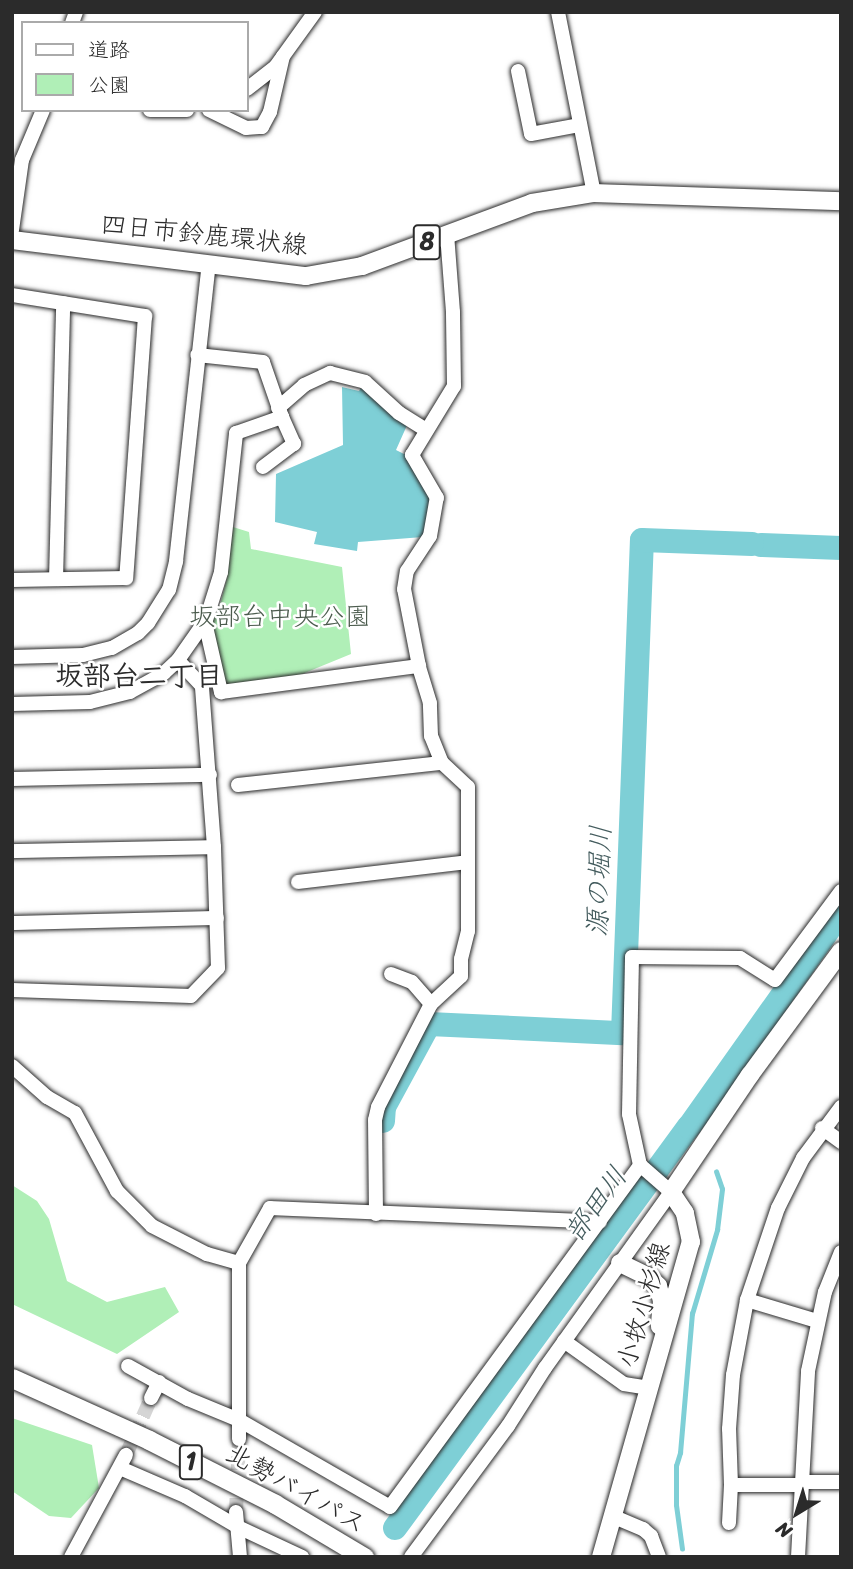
<!DOCTYPE html>
<html>
<head>
<meta charset="utf-8">
<style>
	body { margin:0 }
	#map { position:relative; width:853px; height:1569px; overflow:hidden; background:#fff; font-family:Sriracha,"Klee One",sans-serif }
	div>[style] { position:absolute }
	[style*='--x'] { left:calc(var(--x)*1px); top:calc(var(--y)*1px); width:calc(var(--w)*1px); rotate:calc(var(--a)*1deg) }
	.green>* { inset:0; background:#b0efb7 }
	.water>* { inset:0; background:#7ecfd6 }
	.stream>* { height:4.5px; margin:-2.25px; padding:0 2.25px; transform-origin:2.25px; border-radius:2.25px; background:#7ecfd6 }
	.river>* { height:24px; margin:-12px; padding:0 12px; transform-origin:12px; border-radius:12px; background:#7ecfd6 }
	.minor-tunnel>* { height:14px; margin-top:-7px; transform-origin:0; background:repeating-linear-gradient(90deg,#d5d5d5 0 14px,transparent 0 21px) }
	.roads { filter:drop-shadow(0 0 2px #2b2b2b) drop-shadow(0 0 2px #2b2b2b) }
	.minor>* { height:14px; margin:-7px; padding:0 7px; transform-origin:7px; border-radius:7px; background:#fff }
	.major>* { height:18px; margin:-9px; padding:0 9px; transform-origin:9px; border-radius:9px; background:#fff }
	.highway>* { height:19px; margin:-9.5px; padding:0 9.5px; transform-origin:9.5px; border-radius:9.5px; background:#fff }
	span { translate:-50% -50%; white-space:nowrap; text-align:center; line-height:1.15; -webkit-text-stroke:5px #fff; paint-order:stroke }
	.shield-label span { padding:2px 5px; background:#fff; border:2px solid; border-radius:5px; -webkit-text-stroke-width:0 }
	.shield-label { font-size:24px; color:#2b2b2b; font-weight:700 }
	.street-label { font-size:26px; color:#2b2b2b }
	.park-label { font-size:26px; color:#4c5c4e }
	.neighbourhood-label { font-size:28px; color:#2b2b2b; font-weight:700 }
	.water-label { font-size:28px; color:#445c5e; font-style:italic }
	.frame { position:absolute; inset:0; border:14px solid #2b2b2b; pointer-events:none }
	.legend { position:absolute; left:21px; top:21px; width:228px; height:91px; box-sizing:border-box; background:#fff; border:2px solid #aaa; margin:0; padding:9px 12px; list-style:none; font-size:21px; color:#2b2b2b }
	.legend li { display:flex; align-items:center; gap:14px; height:35px }
	.legend b { width:35px; border:2px solid #aaa }
	.north { position:absolute; left:762px; top:1478px; width:70px; height:70px; -webkit-text-stroke:5px #fff; paint-order:stroke; rotate:218deg; font-size:19px; font-weight:700; line-height:28px; text-align:center; color:#2b2b2b }
	.north::after { content:''; display:block; margin:auto; width:24px; height:32px; background:#2b2b2b; clip-path:polygon(50% 0,100% 100%,50% 72%,0 100%) }
</style>
</head>
<body>
<div id="map">
	<div class="green">
		<div style="clip-path:polygon(233px 527px,249px 532px,251px 549px,342px 567px,351px 654px,290px 679px,223px 686px,211px 639px,211px 623px,220px 605px,227px 578px)"></div>
		<div style="clip-path:polygon(12px 1185px,37px 1201px,49px 1219px,67px 1281px,107px 1302px,165px 1287px,179px 1312px,117px 1354px,12px 1304px)"></div>
		<div style="clip-path:polygon(12px 1418px,92px 1445px,99px 1488px,71px 1518px,49px 1516px,12px 1491px)"></div>
	</div>
	<div class="water">
		<div style="clip-path:polygon(342px 387px,359px 391px,361px 388px,408px 423px,396px 450px,406px 455px,432px 503px,423px 537px,358px 542px,357px 551px,314px 544px,317px 532px,275px 522px,276px 474px,343px 445px)"></div>
	</div>
	<div class="stream">
		<div style="--x:682;--y:1549;--w:44;--a:-97.8"></div>
		<div style="--x:676;--y:1505;--w:39;--a:-90"></div>
		<div style="--x:676;--y:1466;--w:14;--a:-73"></div>
		<div style="--x:680;--y:1453;--w:140;--a:-85.1"></div>
		<div style="--x:692;--y:1314;--w:88;--a:-73.4"></div>
		<div style="--x:717;--y:1230;--w:41;--a:-83"></div>
		<div style="--x:722;--y:1189;--w:18;--a:-109"></div>
	</div>
	<div class="river">
		<div style="--x:761;--y:545;--w:80;--a:2.1"></div>
		<div style="--x:383;--y:1121;--w:14;--a:-86"></div>
		<div style="--x:384;--y:1107;--w:94;--a:-61.5"></div>
		<div style="--x:429;--y:1024;--w:194;--a:2.7"></div>
		<div style="--x:623;--y:1033;--w:493;--a:-87.8"></div>
		<div style="--x:642;--y:540;--w:110;--a:2.1"></div>
		<div style="--x:395;--y:1528;--w:497;--a:-53.8"></div>
		<div style="--x:689;--y:1127;--w:263;--a:-54.7"></div>
	</div>
	<div class="minor-tunnel">
		<div style="--x:126;--y:1455;--w:62;--a:-66.3"></div>
		<div style="--x:236;--y:1512;--w:73;--a:-87.6"></div>
	</div>
	<div class="roads">
		<div class="minor">
			<div style="--x:558;--y:12;--w:185;--a:78.8"></div>
			<div style="--x:72;--y:23;--w:12;--a:-70"></div>
			<div style="--x:518;--y:71;--w:64;--a:78.3"></div>
			<div style="--x:531;--y:134;--w:50;--a:-10.4"></div>
			<div style="--x:247;--y:89;--w:37;--a:-38"></div>
			<div style="--x:276;--y:66;--w:67;--a:-54.2"></div>
			<div style="--x:150;--y:110;--w:37;--a:0"></div>
			<div style="--x:209;--y:110;--w:41;--a:25.9"></div>
			<div style="--x:246;--y:128;--w:16;--a:-4"></div>
			<div style="--x:262;--y:127;--w:17;--a:-62"></div>
			<div style="--x:270;--y:112;--w:57;--a:-76.9"></div>
			<div style="--x:12;--y:230;--w:71;--a:-81.9"></div>
			<div style="--x:22;--y:160;--w:54;--a:-67.2"></div>
			<div style="--x:12;--y:295;--w:135;--a:9"></div>
			<div style="--x:145;--y:316;--w:263;--a:94.1"></div>
			<div style="--x:126;--y:578;--w:114;--a:179"></div>
			<div style="--x:278;--y:408;--w:35;--a:-41"></div>
			<div style="--x:304;--y:385;--w:29;--a:-25"></div>
			<div style="--x:330;--y:373;--w:36;--a:14"></div>
			<div style="--x:365;--y:382;--w:46;--a:42.4"></div>
			<div style="--x:399;--y:413;--w:32;--a:32"></div>
			<div style="--x:263;--y:467;--w:39;--a:-37"></div>
			<div style="--x:294;--y:444;--w:30;--a:-114"></div>
			<div style="--x:56;--y:579;--w:276;--a:-88.5"></div>
			<div style="--x:202;--y:627;--w:6;--a:39"></div>
			<div style="--x:207;--y:631;--w:63;--a:77.1"></div>
			<div style="--x:221;--y:692;--w:200;--a:-7.5"></div>
			<div style="--x:12;--y:657;--w:71;--a:-1.6"></div>
			<div style="--x:83;--y:655;--w:30;--a:-14"></div>
			<div style="--x:112;--y:648;--w:30;--a:-30"></div>
			<div style="--x:138;--y:633;--w:14;--a:-45"></div>
			<div style="--x:148;--y:623;--w:39;--a:-58"></div>
			<div style="--x:169;--y:590;--w:30;--a:-76"></div>
			<div style="--x:176;--y:561;--w:299;--a:-83.7"></div>
			<div style="--x:12;--y:704;--w:78;--a:-1.5"></div>
			<div style="--x:90;--y:702;--w:41;--a:-14"></div>
			<div style="--x:130;--y:692;--w:39;--a:-29"></div>
			<div style="--x:164;--y:673;--w:19;--a:-43"></div>
			<div style="--x:178;--y:660;--w:49;--a:-55"></div>
			<div style="--x:206;--y:620;--w:50;--a:-72.6"></div>
			<div style="--x:221;--y:572;--w:140;--a:-83.8"></div>
			<div style="--x:236;--y:433;--w:49;--a:-19.2"></div>
			<div style="--x:282;--y:417;--w:58;--a:-109.1"></div>
			<div style="--x:263;--y:362;--w:66;--a:-173.9"></div>
			<div style="--x:12;--y:779;--w:198;--a:-1.2"></div>
			<div style="--x:238;--y:785;--w:205;--a:-6.2"></div>
			<div style="--x:12;--y:851;--w:202;--a:-1.1"></div>
			<div style="--x:298;--y:882;--w:170;--a:-6.7"></div>
			<div style="--x:12;--y:923;--w:205;--a:-1.4"></div>
			<div style="--x:391;--y:974;--w:22;--a:21"></div>
			<div style="--x:412;--y:982;--w:29;--a:49"></div>
			<div style="--x:12;--y:990;--w:179;--a:1.9"></div>
			<div style="--x:191;--y:996;--w:39;--a:-46"></div>
			<div style="--x:218;--y:968;--w:121;--a:-91.9"></div>
			<div style="--x:214;--y:847;--w:161;--a:-94.3"></div>
			<div style="--x:202;--y:686;--w:35;--a:-133"></div>
			<div style="--x:12;--y:1066;--w:47;--a:41.5"></div>
			<div style="--x:47;--y:1097;--w:32;--a:30"></div>
			<div style="--x:75;--y:1113;--w:89;--a:61.7"></div>
			<div style="--x:117;--y:1191;--w:49;--a:45"></div>
			<div style="--x:152;--y:1226;--w:62;--a:27"></div>
			<div style="--x:207;--y:1254;--w:33;--a:16"></div>
			<div style="--x:822;--y:1128;--w:24;--a:36"></div>
			<div style="--x:376;--y:1214;--w:94;--a:-90.6"></div>
			<div style="--x:375;--y:1120;--w:13;--a:-77"></div>
			<div style="--x:378;--y:1107;--w:116;--a:-62.8"></div>
			<div style="--x:431;--y:1004;--w:41;--a:-43"></div>
			<div style="--x:461;--y:976;--w:17;--a:-90"></div>
			<div style="--x:461;--y:959;--w:29;--a:-76"></div>
			<div style="--x:468;--y:931;--w:144;--a:-90"></div>
			<div style="--x:468;--y:787;--w:35;--a:-137"></div>
			<div style="--x:442;--y:763;--w:29;--a:-112"></div>
			<div style="--x:431;--y:736;--w:33;--a:-92"></div>
			<div style="--x:430;--y:703;--w:39;--a:-107"></div>
			<div style="--x:419;--y:666;--w:78;--a:-101"></div>
			<div style="--x:404;--y:589;--w:18;--a:-81"></div>
			<div style="--x:407;--y:571;--w:42;--a:-56.7"></div>
			<div style="--x:430;--y:536;--w:39;--a:-80"></div>
			<div style="--x:437;--y:498;--w:50;--a:-120.2"></div>
			<div style="--x:412;--y:455;--w:81;--a:-58.7"></div>
			<div style="--x:454;--y:386;--w:74;--a:-90.8"></div>
			<div style="--x:453;--y:312;--w:78;--a:-94.4"></div>
			<div style="--x:747;--y:1300;--w:73;--a:16.7"></div>
			<div style="--x:564;--y:1341;--w:74;--a:35.6"></div>
			<div style="--x:624;--y:1384;--w:24;--a:9"></div>
			<div style="--x:128;--y:1366;--w:68;--a:28.8"></div>
			<div style="--x:188;--y:1399;--w:55;--a:22.4"></div>
			<div style="--x:239;--y:1420;--w:174;--a:29.9"></div>
			<div style="--x:390;--y:1507;--w:424;--a:-53.8"></div>
			<div style="--x:151;--y:1398;--w:18;--a:-63"></div>
			<div style="--x:239;--y:1439;--w:176;--a:-90"></div>
			<div style="--x:239;--y:1263;--w:63;--a:-60.6"></div>
			<div style="--x:270;--y:1208;--w:330;--a:2.4"></div>
			<div style="--x:120;--y:1468;--w:71;--a:23.3"></div>
			<div style="--x:185;--y:1496;--w:61;--a:30.3"></div>
			<div style="--x:238;--y:1527;--w:71;--a:25.1"></div>
			<div style="--x:802;--y:1482;--w:39;--a:0"></div>
			<div style="--x:802;--y:1485;--w:71;--a:180"></div>
			<div style="--x:731;--y:1485;--w:56;--a:-92"></div>
			<div style="--x:729;--y:1429;--w:54;--a:-85.8"></div>
			<div style="--x:733;--y:1375;--w:76;--a:-79.4"></div>
			<div style="--x:747;--y:1300;--w:97;--a:-71.4"></div>
			<div style="--x:778;--y:1208;--w:56;--a:-63.4"></div>
			<div style="--x:803;--y:1158;--w:64;--a:-53.3"></div>
			<div style="--x:236;--y:1512;--w:45;--a:84.9"></div>
			<div style="--x:612;--y:1516;--w:34;--a:23"></div>
			<div style="--x:643;--y:1529;--w:11;--a:41"></div>
			<div style="--x:651;--y:1536;--w:22;--a:69"></div>
			<div style="--x:729;--y:1523;--w:38;--a:-87"></div>
			<div style="--x:71;--y:1557;--w:116;--a:-61.7"></div>
			<div style="--x:411;--y:1557;--w:163;--a:-53.5"></div>
			<div style="--x:508;--y:1426;--w:69;--a:-57.5"></div>
			<div style="--x:545;--y:1368;--w:216;--a:-54.4"></div>
			<div style="--x:671;--y:1192;--w:41;--a:-138.9"></div>
			<div style="--x:640;--y:1165;--w:52;--a:-102.2"></div>
			<div style="--x:629;--y:1114;--w:157;--a:-88.9"></div>
			<div style="--x:632;--y:957;--w:108;--a:0.5"></div>
			<div style="--x:740;--y:958;--w:41;--a:32.2"></div>
			<div style="--x:775;--y:980;--w:111;--a:-53.4"></div>
			<div style="--x:798;--y:1557;--w:186;--a:-86.9"></div>
			<div style="--x:808;--y:1371;--w:81;--a:-77.9"></div>
			<div style="--x:825;--y:1292;--w:43;--a:-68.2"></div>
		</div>
		<div class="major">
			<div style="--x:12;--y:240;--w:296;--a:7"></div>
			<div style="--x:306;--y:276;--w:57;--a:-10.1"></div>
			<div style="--x:362;--y:266;--w:181;--a:-20.3"></div>
			<div style="--x:532;--y:203;--w:63;--a:-9.2"></div>
			<div style="--x:594;--y:193;--w:247;--a:1.9"></div>
			<div style="--x:620;--y:1263;--w:30;--a:26"></div>
			<div style="--x:647;--y:1276;--w:15;--a:42"></div>
			<div style="--x:658;--y:1286;--w:16;--a:75"></div>
			<div style="--x:662;--y:1301;--w:25;--a:95"></div>
			<div style="--x:601;--y:1557;--w:328;--a:-74.1"></div>
			<div style="--x:691;--y:1242;--w:30;--a:-102"></div>
			<div style="--x:685;--y:1213;--w:25;--a:-124"></div>
			<div style="--x:671;--y:1192;--w:141;--a:-56"></div>
			<div style="--x:750;--y:1075;--w:154;--a:-53.7"></div>
		</div>
		<div class="highway">
			<div style="--x:12;--y:1378;--w:150;--a:24.3"></div>
			<div style="--x:149;--y:1440;--w:141;--a:26.9"></div>
			<div style="--x:275;--y:1504;--w:104;--a:30.8"></div>
		</div>
	</div>
	<div class="shield-label">
		<span style="left:427px;top:242px">8</span>
		<span style="left:191px;top:1462px">1</span>
	</div>
	<div class="street-label">
		<span style="left:204px;top:235px;rotate:6deg">四日市鈴鹿環状線</span>
		<span style="left:644px;top:1305px;rotate:-74deg">小牧小杉線</span>
		<span style="left:296px;top:1489px;rotate:29deg">北勢バイパス</span>
	</div>
	<div class="park-label">
		<span style="left:280px;top:617px">坂部台中央公園</span>
	</div>
	<div class="neighbourhood-label">
		<span style="left:139px;top:676px">坂部台二丁目</span>
	</div>
	<div class="water-label">
		<span style="left:599px;top:881px;rotate:-88deg">源の堀川</span>
		<span style="left:596px;top:1204px;rotate:-54deg">部田川</span>
	</div>
	<div class="frame"></div>
	<ul class="legend">
	<li><b style="height:9px;background:#fff"></b>道路</li>
	<li><b style="height:19px;background:#b0efb7"></b>公園</li>
	</ul>
	<div class="north">N</div>
</div>
</body>
</html>
